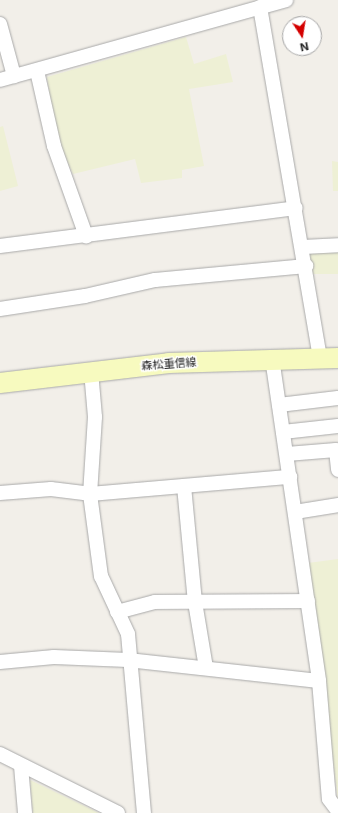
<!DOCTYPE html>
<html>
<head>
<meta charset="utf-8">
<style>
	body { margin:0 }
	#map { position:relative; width:338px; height:813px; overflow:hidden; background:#f2efe9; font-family:Inter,"Noto Sans JP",sans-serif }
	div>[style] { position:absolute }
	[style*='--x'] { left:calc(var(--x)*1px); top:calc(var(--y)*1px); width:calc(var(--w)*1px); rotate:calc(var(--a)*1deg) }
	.farmland>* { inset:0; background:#eef0d5; transform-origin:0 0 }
	.roads { filter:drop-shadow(0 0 1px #a9a9a9) drop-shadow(0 0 1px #a9a9a9) }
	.minor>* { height:14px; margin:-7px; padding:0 7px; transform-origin:7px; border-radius:7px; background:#fff }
	.secondary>* { height:20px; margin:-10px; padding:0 10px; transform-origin:10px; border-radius:10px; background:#f7fabf }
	span { translate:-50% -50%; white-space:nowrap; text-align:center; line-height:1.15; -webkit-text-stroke:3px #fff; paint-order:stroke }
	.street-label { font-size:11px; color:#222 }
	.north { position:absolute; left:282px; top:16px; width:40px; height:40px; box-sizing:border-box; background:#fff; border:1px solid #a7a7a7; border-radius:50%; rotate:168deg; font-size:11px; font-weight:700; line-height:16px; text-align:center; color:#222 }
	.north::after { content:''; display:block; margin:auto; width:14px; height:18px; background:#d40000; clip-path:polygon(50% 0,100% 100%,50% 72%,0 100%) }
</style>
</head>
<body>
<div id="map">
	<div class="farmland">
		<div style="clip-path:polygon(186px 37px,194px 64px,226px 54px,233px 82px,189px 89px,204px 166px,182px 170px,182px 178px,141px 183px,135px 159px,73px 174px,56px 138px,47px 77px)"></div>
		<div style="clip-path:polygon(3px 126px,18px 186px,0 191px,0 127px)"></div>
		<div style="clip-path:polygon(332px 161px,338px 162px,338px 191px,333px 191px)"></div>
		<div style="left:308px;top:250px;width:30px;height:24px"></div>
		<div style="clip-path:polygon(338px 559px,338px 800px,308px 563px)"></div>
		<div style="clip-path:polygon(30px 780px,99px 813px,33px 813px)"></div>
	</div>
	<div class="roads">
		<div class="minor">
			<div style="--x:260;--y:7;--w:355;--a:80.3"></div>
			<div style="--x:0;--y:24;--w:54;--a:74.9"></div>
			<div style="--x:37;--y:71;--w:77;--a:77.2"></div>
			<div style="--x:54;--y:146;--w:96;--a:70.4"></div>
			<div style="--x:0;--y:80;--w:297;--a:-15.6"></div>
			<div style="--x:0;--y:246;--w:298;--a:-7.3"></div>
			<div style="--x:303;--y:247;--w:35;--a:-3"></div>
			<div style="--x:0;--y:309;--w:86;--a:-8.7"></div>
			<div style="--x:85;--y:296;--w:72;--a:-12.9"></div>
			<div style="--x:155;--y:280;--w:152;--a:-5.3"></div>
			<div style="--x:272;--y:358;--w:326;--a:81.7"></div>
			<div style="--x:319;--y:681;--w:118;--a:85.2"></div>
			<div style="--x:329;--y:799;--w:15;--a:53"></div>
			<div style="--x:91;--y:371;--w:46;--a:85"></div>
			<div style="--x:95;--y:417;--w:77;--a:93.7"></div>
			<div style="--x:90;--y:494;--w:83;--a:82.4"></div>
			<div style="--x:101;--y:576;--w:64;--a:65"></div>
			<div style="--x:128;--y:634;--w:180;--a:84.9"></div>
			<div style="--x:279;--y:405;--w:59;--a:-6.8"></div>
			<div style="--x:283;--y:432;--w:55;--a:-6.2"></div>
			<div style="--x:287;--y:454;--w:49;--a:-4.7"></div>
			<div style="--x:336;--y:450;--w:20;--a:84"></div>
			<div style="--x:184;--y:486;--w:117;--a:84.6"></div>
			<div style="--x:195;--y:602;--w:67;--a:80.5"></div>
			<div style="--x:0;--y:493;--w:51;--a:-4.5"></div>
			<div style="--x:51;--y:489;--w:39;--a:7"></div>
			<div style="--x:90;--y:494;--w:201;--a:-4.9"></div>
			<div style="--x:295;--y:512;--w:44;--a:-9.2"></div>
			<div style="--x:117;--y:612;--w:39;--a:-15"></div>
			<div style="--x:155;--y:602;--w:153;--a:-0.4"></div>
			<div style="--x:0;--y:662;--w:54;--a:-5.3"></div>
			<div style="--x:54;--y:657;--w:74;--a:2.3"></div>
			<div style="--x:128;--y:660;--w:192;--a:6.3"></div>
			<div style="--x:0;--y:754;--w:132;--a:26.6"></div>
			<div style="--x:21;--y:766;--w:47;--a:85.1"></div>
		</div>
		<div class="secondary">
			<div style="--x:0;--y:383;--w:170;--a:-6.7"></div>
			<div style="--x:169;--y:363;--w:169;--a:-1.7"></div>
		</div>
	</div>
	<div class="street-label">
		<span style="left:169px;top:364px;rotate:-4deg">森松重信線</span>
	</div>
	<div class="north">N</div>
</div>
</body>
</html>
